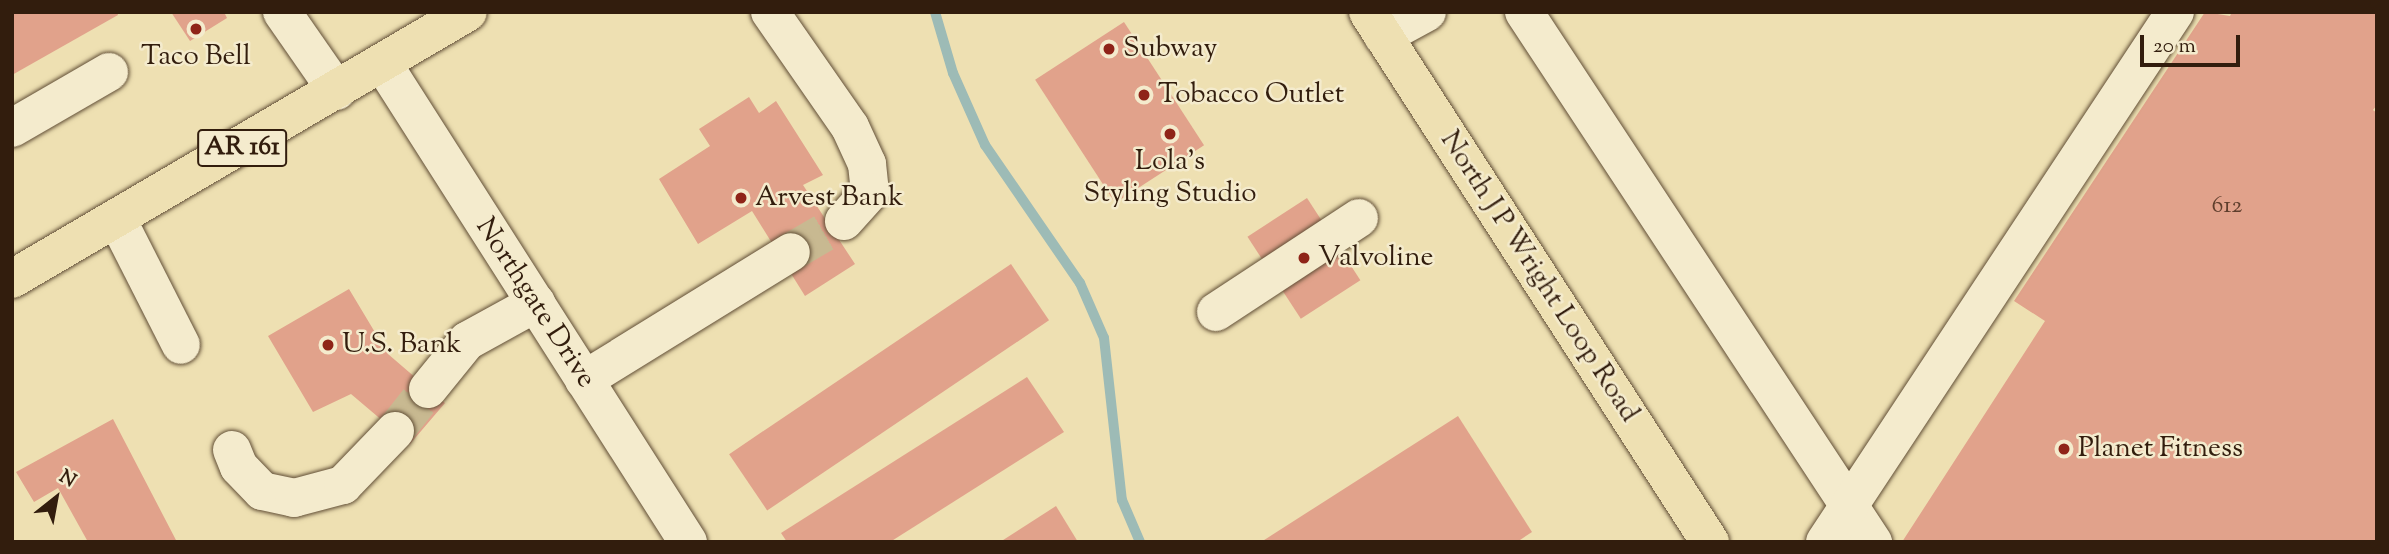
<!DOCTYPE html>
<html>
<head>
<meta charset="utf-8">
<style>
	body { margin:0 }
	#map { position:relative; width:2389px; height:554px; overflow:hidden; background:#eee0b2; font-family:"Sorts Mill Goudy",serif }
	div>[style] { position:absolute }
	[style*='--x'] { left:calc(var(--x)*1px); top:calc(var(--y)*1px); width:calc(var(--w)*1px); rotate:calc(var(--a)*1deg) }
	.stream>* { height:10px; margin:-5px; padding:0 5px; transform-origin:5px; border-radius:5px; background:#9dbbb6 }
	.building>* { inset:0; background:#e1a28b; transform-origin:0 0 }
	.minor-tunnel>* { height:38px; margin-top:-19px; transform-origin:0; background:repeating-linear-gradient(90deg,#c8b991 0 38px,transparent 0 57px) }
	.roads { filter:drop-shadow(0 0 2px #614e36) drop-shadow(0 0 2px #614e36) }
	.minor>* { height:38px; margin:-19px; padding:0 19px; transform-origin:19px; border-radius:19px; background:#f4ebcd }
	.major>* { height:38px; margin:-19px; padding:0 19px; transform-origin:19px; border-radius:19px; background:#eee0b2 }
	.dots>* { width:19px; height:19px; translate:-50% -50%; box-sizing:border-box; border:4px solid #f4ebcd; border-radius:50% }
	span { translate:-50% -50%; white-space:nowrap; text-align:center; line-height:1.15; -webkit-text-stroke:5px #f4ebcd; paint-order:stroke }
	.number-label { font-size:24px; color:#5e3e2c }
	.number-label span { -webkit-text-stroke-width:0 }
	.shield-label span { padding:2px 5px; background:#f4ebcd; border:2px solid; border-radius:5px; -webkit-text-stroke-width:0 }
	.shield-label { font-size:26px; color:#321d0d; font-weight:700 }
	.poi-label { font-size:28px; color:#321d0d }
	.left { translate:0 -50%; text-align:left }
	.street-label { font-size:28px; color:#321d0d }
	.frame { position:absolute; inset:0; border:14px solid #321d0d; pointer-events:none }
	.north { position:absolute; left:21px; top:463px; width:70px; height:70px; -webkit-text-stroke:5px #f4ebcd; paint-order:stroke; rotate:31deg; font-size:19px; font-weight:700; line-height:28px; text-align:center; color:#321d0d }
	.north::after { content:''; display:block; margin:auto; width:24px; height:32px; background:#321d0d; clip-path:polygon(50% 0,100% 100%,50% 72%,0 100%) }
	.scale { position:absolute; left:2140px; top:35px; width:100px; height:32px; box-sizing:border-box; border:4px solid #321d0d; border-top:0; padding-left:9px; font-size:21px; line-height:24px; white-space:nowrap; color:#321d0d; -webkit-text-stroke:5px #f4ebcd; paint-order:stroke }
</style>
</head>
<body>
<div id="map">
	<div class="stream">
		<div style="--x:935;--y:12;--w:64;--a:73.6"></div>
		<div style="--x:953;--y:73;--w:79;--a:66"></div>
		<div style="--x:985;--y:145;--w:168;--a:55.5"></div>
		<div style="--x:1080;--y:283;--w:60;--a:66.4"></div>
		<div style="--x:1104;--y:338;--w:163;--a:83.7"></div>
		<div style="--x:1122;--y:500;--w:46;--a:66.8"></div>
	</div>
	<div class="building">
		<div style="clip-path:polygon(12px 12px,117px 12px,118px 15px,12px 75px)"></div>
		<div style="clip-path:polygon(171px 12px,224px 12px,227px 18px,190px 41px)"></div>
		<div style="clip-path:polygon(2205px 12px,2230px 16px,2232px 12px,2377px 12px,2377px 105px,2373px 110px,2377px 113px,2377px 542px,1902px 542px,2045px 321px,2014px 301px)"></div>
		<div style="left:1124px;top:22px;width:147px;height:106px;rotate:57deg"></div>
		<div style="clip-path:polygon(749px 97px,759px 113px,776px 101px,823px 175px,803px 185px,855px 264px,805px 296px,752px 211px,698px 244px,659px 179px,710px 146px,699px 129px)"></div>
		<div style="left:1307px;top:198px;width:98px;height:71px;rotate:57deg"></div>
		<div style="left:1011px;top:264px;width:68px;height:340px;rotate:56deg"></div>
		<div style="clip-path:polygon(349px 289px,388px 354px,445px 403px,410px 444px,351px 394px,313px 412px,268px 336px)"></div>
		<div style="clip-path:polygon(1027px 377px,1064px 432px,890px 542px,787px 542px,781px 533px)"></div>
		<div style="clip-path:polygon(1458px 416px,1532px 532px,1517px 542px,1261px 542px)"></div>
		<div style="clip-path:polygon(113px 419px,177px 542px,88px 542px,58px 488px,34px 502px,16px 472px)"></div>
		<div style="clip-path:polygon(1056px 506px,1078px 542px,1000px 542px)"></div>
	</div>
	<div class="minor-tunnel">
		<div style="--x:791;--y:252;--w:61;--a:-30.3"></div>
		<div style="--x:395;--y:431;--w:53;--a:-51.8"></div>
	</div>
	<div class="roads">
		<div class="minor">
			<div style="--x:282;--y:12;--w:96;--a:55.2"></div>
			<div style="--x:770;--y:12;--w:140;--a:55.2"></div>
			<div style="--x:850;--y:127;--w:41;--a:65.3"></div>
			<div style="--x:867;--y:164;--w:28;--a:84"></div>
			<div style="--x:870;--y:192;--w:39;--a:132"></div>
			<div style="--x:1524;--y:12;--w:635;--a:56.64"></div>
			<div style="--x:1383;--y:36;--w:50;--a:-28.6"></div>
			<div style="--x:383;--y:64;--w:567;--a:57.46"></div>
			<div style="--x:12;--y:128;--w:112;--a:-30"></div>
			<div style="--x:117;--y:219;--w:141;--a:63.1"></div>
			<div style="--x:1216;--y:312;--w:171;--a:-33.3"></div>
			<div style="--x:584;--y:380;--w:243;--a:-31.7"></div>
			<div style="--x:428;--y:389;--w:62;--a:-50.9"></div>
			<div style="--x:467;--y:341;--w:79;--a:-28.8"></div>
			<div style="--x:232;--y:450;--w:18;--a:68"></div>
			<div style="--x:239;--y:467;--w:33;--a:46"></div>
			<div style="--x:262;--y:491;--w:33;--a:12"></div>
			<div style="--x:294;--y:498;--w:51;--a:-14.9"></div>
			<div style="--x:343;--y:485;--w:75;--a:-46.1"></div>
			<div style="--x:1825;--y:542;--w:635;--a:-56.56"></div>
		</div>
		<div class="major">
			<div style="--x:1368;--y:12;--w:631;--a:57.17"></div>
			<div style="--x:12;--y:279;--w:528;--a:-30.35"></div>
		</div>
	</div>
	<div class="dots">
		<div style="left:196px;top:29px;background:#8f2418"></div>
		<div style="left:1109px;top:49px;background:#8f2418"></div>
		<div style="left:1144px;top:95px;background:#8f2418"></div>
		<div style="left:1170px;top:134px;background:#8f2418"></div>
		<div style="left:741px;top:198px;background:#8f2418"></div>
		<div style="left:1304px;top:258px;background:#8f2418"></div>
		<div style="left:328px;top:345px;background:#8f2418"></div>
		<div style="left:2064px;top:449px;background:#8f2418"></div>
	</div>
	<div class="number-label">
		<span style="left:2227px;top:207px">612</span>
	</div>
	<div class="shield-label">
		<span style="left:242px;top:148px">AR 161</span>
	</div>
	<div class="poi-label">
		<span class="left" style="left:1123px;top:49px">Subway</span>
		<span style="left:196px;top:57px">Taco Bell</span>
		<span class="left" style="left:1158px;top:95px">Tobacco Outlet</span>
		<span style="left:1170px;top:178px">Lola's<br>Styling Studio</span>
		<span class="left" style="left:755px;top:198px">Arvest Bank</span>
		<span class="left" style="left:1318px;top:258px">Valvoline</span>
		<span class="left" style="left:342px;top:345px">U.S. Bank</span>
		<span class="left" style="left:2078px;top:449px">Planet Fitness</span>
	</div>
	<div class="street-label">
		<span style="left:1539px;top:277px;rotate:57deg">North J P Wright Loop Road</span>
		<span style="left:535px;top:303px;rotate:57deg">Northgate Drive</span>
	</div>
	<div class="frame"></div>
	<div class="north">N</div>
	<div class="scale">20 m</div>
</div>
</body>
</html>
